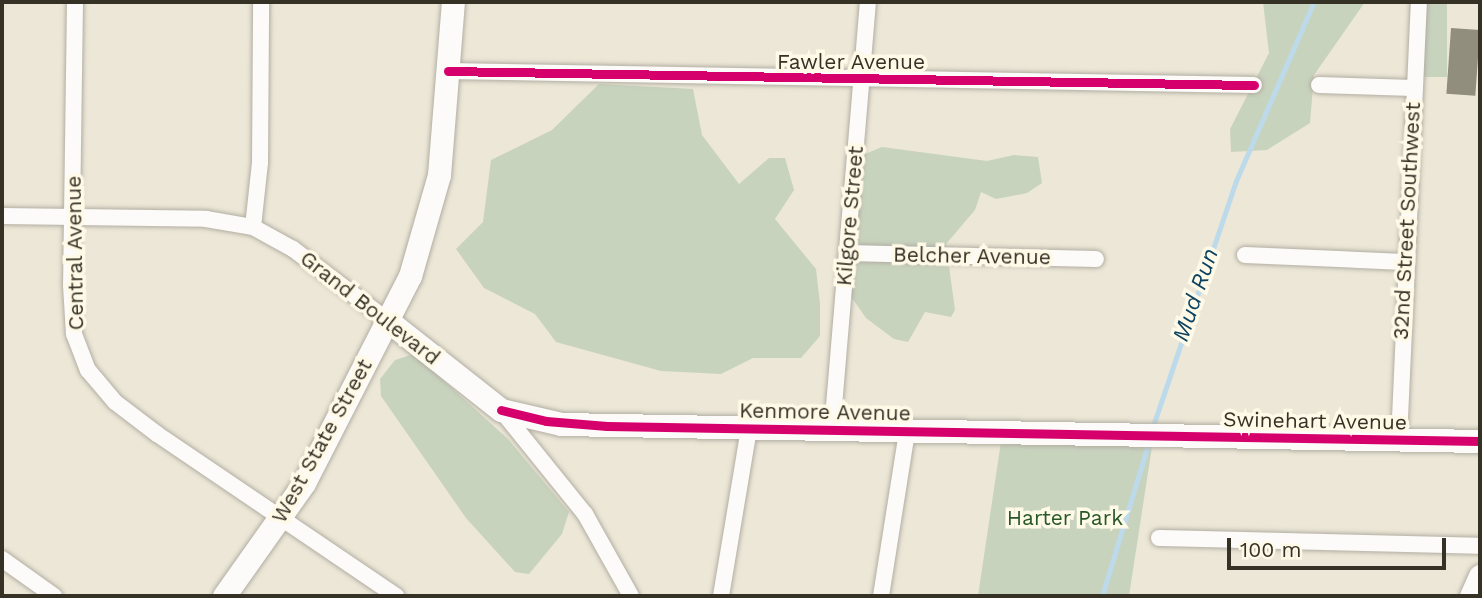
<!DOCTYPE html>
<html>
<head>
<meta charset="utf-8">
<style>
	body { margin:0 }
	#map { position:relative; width:1482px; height:598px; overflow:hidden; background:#ece7d7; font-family:"Work Sans",sans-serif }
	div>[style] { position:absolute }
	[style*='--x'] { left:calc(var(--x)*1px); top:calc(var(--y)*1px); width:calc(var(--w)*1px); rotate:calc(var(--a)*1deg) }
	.green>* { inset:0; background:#c8d3be; transform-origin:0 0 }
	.stream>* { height:4.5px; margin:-2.25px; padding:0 2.25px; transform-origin:2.25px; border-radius:2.25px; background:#bddaeb }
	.building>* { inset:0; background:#928e7e; transform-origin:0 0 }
	.roads { filter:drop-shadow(0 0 2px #b2aea2) drop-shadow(0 0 2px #b2aea2) }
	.street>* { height:16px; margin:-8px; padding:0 8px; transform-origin:8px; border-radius:8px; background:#fcfbf9 }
	.secondary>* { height:23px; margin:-11.5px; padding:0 11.5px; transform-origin:11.5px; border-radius:11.5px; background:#fcfbf9 }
	.cycleway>* { height:9px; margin:-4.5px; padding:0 4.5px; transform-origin:4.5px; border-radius:4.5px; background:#d6006c }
	span { translate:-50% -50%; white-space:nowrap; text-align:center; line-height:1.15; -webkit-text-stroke:7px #fff9e7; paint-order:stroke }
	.street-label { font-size:21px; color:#353125 }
	.park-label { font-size:21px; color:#265828 }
	.water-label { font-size:23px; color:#0c4261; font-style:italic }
	.frame { position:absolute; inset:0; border:4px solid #353125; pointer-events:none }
	.scale { position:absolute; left:1227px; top:538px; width:219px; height:32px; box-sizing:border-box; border:4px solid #353125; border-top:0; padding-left:9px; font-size:21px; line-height:24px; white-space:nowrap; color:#353125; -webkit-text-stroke:5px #fff9e7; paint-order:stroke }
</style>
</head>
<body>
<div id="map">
	<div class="green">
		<div style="clip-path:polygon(1263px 2px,1365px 2px,1314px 75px,1310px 123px,1267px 150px,1231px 152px,1230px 129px,1269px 53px)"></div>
		<div style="left:1419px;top:2px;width:28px;height:75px"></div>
		<div style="clip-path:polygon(599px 84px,693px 89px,702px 135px,739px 184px,769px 158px,785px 158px,794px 190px,775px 219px,816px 269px,820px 304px,820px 336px,801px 358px,753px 358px,721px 374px,661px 371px,556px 342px,535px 314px,484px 288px,456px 249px,483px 222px,491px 160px,552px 130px)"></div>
		<div style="clip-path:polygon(882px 147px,987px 161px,1014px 155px,1038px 157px,1042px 183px,1027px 193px,996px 199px,981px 192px,975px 210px,946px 244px,955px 310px,951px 317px,925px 312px,908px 342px,894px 339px,866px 318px,850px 295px,865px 154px)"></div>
		<div style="clip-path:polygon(414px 354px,508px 439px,569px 512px,562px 534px,529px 574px,515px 572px,466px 518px,381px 396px,380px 379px,395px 360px)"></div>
		<div style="clip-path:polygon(1002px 435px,1153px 440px,1129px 596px,978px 596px)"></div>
	</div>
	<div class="stream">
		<div style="--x:1152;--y:429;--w:262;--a:-71.3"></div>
		<div style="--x:1236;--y:181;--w:195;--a:-66.5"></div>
		<div style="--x:1102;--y:596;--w:162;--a:-73.1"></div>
	</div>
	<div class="building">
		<div style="left:1451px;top:28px;width:29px;height:66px;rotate:4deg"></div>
	</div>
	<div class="roads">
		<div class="street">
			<div style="--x:75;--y:2;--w:283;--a:90.8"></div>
			<div style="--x:71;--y:285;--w:49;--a:86.5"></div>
			<div style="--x:74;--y:334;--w:39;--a:69"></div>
			<div style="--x:88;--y:370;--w:42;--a:49.8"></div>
			<div style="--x:115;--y:402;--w:53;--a:37.3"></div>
			<div style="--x:157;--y:434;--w:289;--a:34.1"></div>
			<div style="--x:448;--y:71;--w:806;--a:1"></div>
			<div style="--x:1319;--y:85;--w:94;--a:1.8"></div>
			<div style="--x:2;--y:216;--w:204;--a:0.8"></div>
			<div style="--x:206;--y:219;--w:48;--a:9.7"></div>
			<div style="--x:253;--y:227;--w:46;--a:28.8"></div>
			<div style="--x:293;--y:249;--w:118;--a:37.1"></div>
			<div style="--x:253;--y:227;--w:64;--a:-83.8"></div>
			<div style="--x:260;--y:163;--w:161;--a:-89.6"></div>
			<div style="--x:847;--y:253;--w:249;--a:1.4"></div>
			<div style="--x:1245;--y:255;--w:159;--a:2.5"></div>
			<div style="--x:501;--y:410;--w:134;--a:51.1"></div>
			<div style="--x:585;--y:514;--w:94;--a:60.7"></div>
			<div style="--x:832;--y:430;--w:430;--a:-85.2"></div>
			<div style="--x:1399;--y:440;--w:438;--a:-87.4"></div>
			<div style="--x:1159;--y:538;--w:321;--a:1.4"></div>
			<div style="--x:2;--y:559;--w:64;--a:35.4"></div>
			<div style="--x:721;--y:596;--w:170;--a:-80.5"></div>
			<div style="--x:881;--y:596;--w:167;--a:-81"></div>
		</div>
		<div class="secondary">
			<div style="--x:387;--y:320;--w:145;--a:38.3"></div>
			<div style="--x:501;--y:410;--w:62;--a:13.1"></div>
			<div style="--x:561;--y:424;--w:919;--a:1.06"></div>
			<div style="--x:224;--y:596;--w:138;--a:-54.7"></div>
			<div style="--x:304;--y:483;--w:233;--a:-62.9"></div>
			<div style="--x:410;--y:276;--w:105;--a:-74"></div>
			<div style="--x:439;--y:175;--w:174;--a:-85.4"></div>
			<div style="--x:1471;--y:596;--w:22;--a:-66"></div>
		</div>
	</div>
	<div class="cycleway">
		<div style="--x:448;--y:71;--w:806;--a:1"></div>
		<div style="--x:501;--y:410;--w:46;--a:13.7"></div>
		<div style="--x:546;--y:421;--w:61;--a:4.7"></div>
		<div style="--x:607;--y:426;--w:873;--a:0.98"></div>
	</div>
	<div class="street-label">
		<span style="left:851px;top:62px">Fawler Avenue</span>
		<span style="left:850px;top:216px;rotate:-85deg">Kilgore Street</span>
		<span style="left:1407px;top:221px;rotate:-87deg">32nd Street Southwest</span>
		<span style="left:75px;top:253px;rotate:-91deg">Central Avenue</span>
		<span style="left:972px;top:256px;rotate:1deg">Belcher Avenue</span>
		<span style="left:370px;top:308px;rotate:38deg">Grand Boulevard</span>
		<span style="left:825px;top:412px;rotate:1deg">Kenmore Avenue</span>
		<span style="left:1315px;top:421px;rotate:1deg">Swinehart Avenue</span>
		<span style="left:322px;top:441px;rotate:-61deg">West State Street</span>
	</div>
	<div class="park-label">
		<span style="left:1065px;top:518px">Harter Park</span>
	</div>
	<div class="water-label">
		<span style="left:1196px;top:295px;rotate:-71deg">Mud Run</span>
	</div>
	<div class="frame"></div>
	<div class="scale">100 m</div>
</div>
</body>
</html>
